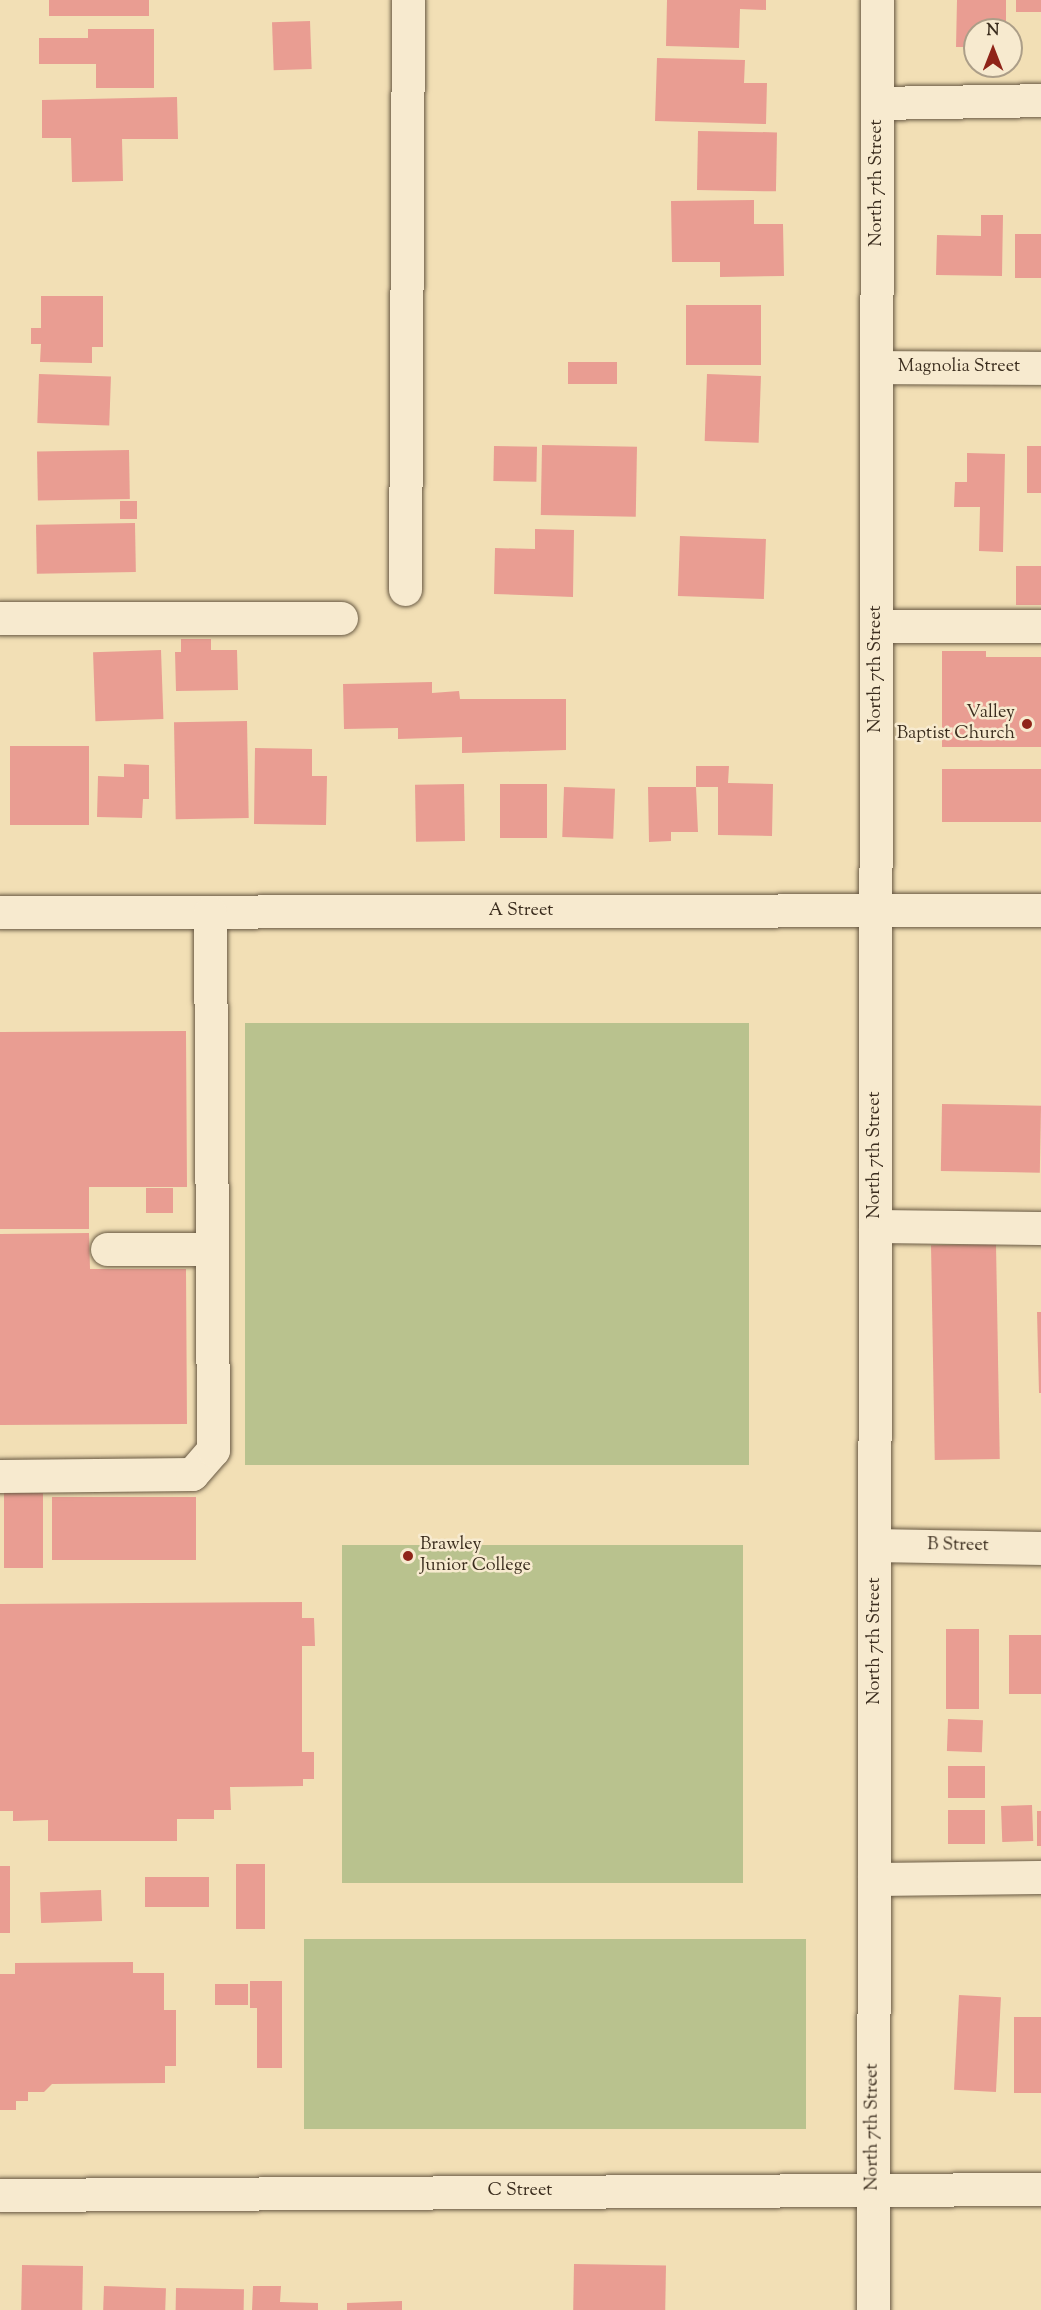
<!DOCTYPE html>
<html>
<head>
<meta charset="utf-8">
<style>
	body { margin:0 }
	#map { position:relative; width:1041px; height:2310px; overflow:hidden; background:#f2dfb5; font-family:"Sorts Mill Goudy",serif }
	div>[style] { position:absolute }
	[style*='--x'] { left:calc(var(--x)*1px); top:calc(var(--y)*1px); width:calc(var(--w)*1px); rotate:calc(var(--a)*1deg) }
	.green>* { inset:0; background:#b9c28e; transform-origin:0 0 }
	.building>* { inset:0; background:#e99d92; transform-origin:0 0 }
	.roads { filter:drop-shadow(0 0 2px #695a44) drop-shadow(0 0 2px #695a44) }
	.minor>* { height:33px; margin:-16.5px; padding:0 16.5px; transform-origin:16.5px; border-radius:16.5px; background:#f7eacf }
	.dots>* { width:16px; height:16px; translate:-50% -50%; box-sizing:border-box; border:3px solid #f7eacf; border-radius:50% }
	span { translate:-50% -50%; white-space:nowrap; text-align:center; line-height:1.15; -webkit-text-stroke:5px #f7eacf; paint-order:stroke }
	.street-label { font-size:18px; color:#3b2d1e }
	.poi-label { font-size:18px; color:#3b2d1e }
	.right { translate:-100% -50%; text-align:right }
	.left { translate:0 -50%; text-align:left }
	.north { position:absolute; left:963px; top:18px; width:60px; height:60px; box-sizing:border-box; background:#f7eacf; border:2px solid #ac9e88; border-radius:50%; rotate:0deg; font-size:16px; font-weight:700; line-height:24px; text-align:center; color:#3b2d1e }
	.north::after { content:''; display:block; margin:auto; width:21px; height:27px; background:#8f2418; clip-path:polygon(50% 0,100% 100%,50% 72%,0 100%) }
</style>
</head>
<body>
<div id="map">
	<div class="green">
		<div style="left:749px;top:1023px;width:442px;height:504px;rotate:90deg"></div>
		<div style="left:342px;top:1545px;width:401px;height:338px"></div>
		<div style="left:304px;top:1939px;width:502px;height:190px"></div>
	</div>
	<div class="building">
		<div style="left:49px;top:0;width:100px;height:16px"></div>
		<div style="clip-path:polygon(667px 0,766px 0,766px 10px,740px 9px,739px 48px,666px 46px)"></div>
		<div style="clip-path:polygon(957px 0,1006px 0,1006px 30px,975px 30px,975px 47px,956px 47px)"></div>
		<div style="left:1016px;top:0;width:25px;height:12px"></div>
		<div style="left:310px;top:21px;width:48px;height:38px;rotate:88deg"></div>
		<div style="clip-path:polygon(88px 29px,154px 29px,154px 88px,96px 88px,96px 64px,39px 64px,39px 38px,88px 38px)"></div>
		<div style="clip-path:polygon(657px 58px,745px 60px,744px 83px,767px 83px,766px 124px,655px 121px)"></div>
		<div style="clip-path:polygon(177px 97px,178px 139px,122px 139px,123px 181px,72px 182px,71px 138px,42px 138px,42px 100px)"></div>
		<div style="left:698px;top:131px;width:79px;height:59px;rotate:1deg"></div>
		<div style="clip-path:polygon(754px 200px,754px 224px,783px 224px,784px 276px,720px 277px,720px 262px,672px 262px,671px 201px)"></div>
		<div style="clip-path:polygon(981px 215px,1003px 215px,1002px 276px,936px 275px,937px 235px,981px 236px)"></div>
		<div style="left:1015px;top:234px;width:26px;height:44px"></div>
		<div style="clip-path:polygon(41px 296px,103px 296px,103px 347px,92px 347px,92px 363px,40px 362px,41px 344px,31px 344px,31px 328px,41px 328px)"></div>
		<div style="left:761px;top:305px;width:60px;height:75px;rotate:90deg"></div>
		<div style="left:568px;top:362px;width:49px;height:22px"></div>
		<div style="left:39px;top:374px;width:72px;height:49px;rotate:2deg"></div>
		<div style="left:707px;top:374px;width:54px;height:67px;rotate:2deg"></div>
		<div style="left:542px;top:445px;width:95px;height:70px;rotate:1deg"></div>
		<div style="left:494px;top:446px;width:43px;height:35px;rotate:1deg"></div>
		<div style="left:1041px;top:446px;width:47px;height:14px;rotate:90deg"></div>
		<div style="left:129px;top:450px;width:49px;height:92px;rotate:89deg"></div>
		<div style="clip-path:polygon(967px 453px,1005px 454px,1003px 552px,979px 551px,980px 507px,954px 507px,955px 482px,967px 482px)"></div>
		<div style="left:120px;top:501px;width:17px;height:18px"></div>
		<div style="left:135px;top:523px;width:49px;height:99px;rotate:89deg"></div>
		<div style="clip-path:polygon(535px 529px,574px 530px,573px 597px,494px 594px,495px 548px,535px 549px)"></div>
		<div style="left:680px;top:536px;width:86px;height:60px;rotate:2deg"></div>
		<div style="left:1041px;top:566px;width:39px;height:25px;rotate:90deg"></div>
		<div style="clip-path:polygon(181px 639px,211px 639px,211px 650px,237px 650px,238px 690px,176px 691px,175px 652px,181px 652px)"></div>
		<div style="left:161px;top:650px;width:69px;height:68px;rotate:88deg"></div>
		<div style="clip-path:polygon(942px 651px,986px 651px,986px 657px,1041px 657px,1041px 747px,942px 747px)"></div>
		<div style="clip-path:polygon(432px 682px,432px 693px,459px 691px,460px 699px,566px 699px,566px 750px,462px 753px,462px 737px,398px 739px,398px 728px,344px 729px,343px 684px)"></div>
		<div style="left:247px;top:721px;width:97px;height:73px;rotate:89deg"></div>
		<div style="left:10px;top:746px;width:79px;height:79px"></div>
		<div style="clip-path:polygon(255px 748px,312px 749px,312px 776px,327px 776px,326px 825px,254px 824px)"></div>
		<div style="clip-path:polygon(124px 764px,149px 765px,149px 799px,143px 799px,142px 818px,97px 817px,98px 776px,124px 777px)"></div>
		<div style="clip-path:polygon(696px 766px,729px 766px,728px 783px,773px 784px,772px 836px,718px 835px,718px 787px,696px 787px,698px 832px,671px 832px,671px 841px,649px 842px,648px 787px,696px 787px)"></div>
		<div style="left:1041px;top:769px;width:53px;height:99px;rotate:90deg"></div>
		<div style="left:464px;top:784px;width:57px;height:49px;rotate:89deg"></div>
		<div style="left:500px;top:784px;width:47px;height:54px"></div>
		<div style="left:564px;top:787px;width:51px;height:50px;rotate:2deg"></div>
		<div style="clip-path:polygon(186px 1031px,187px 1187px,89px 1187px,89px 1229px,0 1229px,0 1032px)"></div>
		<div style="left:942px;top:1104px;width:99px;height:67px;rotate:1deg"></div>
		<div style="left:173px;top:1188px;width:25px;height:27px;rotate:90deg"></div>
		<div style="clip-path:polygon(89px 1233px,90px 1269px,186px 1269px,187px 1424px,0 1425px,0 1234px)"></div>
		<div style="left:996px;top:1244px;width:215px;height:65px;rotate:89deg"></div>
		<div style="clip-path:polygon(1037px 1312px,1041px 1312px,1041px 1393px,1039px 1393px)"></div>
		<div style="left:4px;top:1493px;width:39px;height:75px"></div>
		<div style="left:52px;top:1497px;width:144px;height:63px"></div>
		<div style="clip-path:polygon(302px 1602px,302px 1618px,314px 1618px,315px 1646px,302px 1646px,302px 1752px,314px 1752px,314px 1779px,303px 1779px,303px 1786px,230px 1787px,231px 1810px,214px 1810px,214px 1819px,177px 1819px,177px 1841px,48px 1841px,48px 1820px,13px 1821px,13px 1811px,0 1811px,0 1604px)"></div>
		<div style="left:946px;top:1629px;width:33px;height:80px"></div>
		<div style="left:1041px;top:1635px;width:59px;height:32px;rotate:90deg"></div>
		<div style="left:948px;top:1719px;width:35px;height:32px;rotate:2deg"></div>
		<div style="left:948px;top:1766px;width:37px;height:32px"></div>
		<div style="left:1032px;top:1805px;width:36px;height:31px;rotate:88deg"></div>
		<div style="left:948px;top:1810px;width:37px;height:34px"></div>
		<div style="left:1037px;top:1811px;width:4px;height:35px"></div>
		<div style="left:236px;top:1864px;width:29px;height:65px"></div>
		<div style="left:0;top:1866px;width:10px;height:67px"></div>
		<div style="left:209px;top:1877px;width:30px;height:64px;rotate:90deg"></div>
		<div style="left:101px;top:1890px;width:31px;height:61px;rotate:88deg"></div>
		<div style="clip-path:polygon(133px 1962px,133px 1973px,164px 1973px,164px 2010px,176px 2010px,176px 2066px,165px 2066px,165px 2083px,52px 2084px,44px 2092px,28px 2092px,28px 2101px,16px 2101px,16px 2110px,0 2110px,0 1974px,15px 1974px,15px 1963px)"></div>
		<div style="clip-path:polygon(250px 1981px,282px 1981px,282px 2068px,257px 2068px,257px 2008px,250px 2008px)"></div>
		<div style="left:215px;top:1984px;width:33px;height:21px"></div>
		<div style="left:959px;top:1995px;width:42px;height:95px;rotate:3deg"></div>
		<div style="left:1041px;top:2017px;width:76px;height:27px;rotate:90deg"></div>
		<div style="left:574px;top:2264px;width:92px;height:46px;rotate:1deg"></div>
		<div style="left:22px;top:2265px;width:61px;height:45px;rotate:1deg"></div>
		<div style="left:104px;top:2286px;width:62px;height:24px;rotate:2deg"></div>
		<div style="clip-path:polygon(253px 2286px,281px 2286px,280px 2302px,318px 2303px,318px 2310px,252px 2310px)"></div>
		<div style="left:176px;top:2288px;width:68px;height:22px;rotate:1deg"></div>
		<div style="clip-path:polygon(402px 2301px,402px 2310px,347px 2310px,347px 2303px)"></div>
	</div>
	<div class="roads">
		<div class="minor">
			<div style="--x:877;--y:103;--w:164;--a:-1"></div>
			<div style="--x:876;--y:367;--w:165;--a:0.3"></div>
			<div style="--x:405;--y:589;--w:589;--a:-89.71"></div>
			<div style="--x:0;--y:618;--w:341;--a:0"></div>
			<div style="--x:876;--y:626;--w:165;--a:0"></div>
			<div style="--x:0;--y:912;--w:1041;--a:-0.11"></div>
			<div style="--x:875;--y:1226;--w:166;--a:0.7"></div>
			<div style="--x:107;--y:1249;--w:104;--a:0"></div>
			<div style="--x:0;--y:1476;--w:192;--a:-0.6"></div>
			<div style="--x:192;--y:1474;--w:32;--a:-49"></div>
			<div style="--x:213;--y:1450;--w:538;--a:-90.32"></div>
			<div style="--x:875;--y:1545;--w:166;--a:1"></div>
			<div style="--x:874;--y:1879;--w:167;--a:-0.7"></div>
			<div style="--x:0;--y:2195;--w:1041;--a:-0.33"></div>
			<div style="--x:873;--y:2310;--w:2310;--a:-89.9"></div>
		</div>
	</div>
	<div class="dots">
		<div style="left:1027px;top:724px;background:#8f2418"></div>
		<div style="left:408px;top:1556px;background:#8f2418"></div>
	</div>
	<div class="street-label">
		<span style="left:877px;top:183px;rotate:-90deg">North 7th Street</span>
		<span style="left:959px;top:367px">Magnolia Street</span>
		<span style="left:876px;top:669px;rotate:-90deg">North 7th Street</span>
		<span style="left:521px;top:911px">A Street</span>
		<span style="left:875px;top:1155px;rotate:-90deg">North 7th Street</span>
		<span style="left:958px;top:1546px;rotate:1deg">B Street</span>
		<span style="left:875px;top:1641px;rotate:-90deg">North 7th Street</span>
		<span style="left:873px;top:2127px;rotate:-90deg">North 7th Street</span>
		<span style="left:520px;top:2191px">C Street</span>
	</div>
	<div class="poi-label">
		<span class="right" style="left:1015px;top:724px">Valley<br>Baptist Church</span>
		<span class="left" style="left:420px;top:1556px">Brawley<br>Junior College</span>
	</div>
	<div class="north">N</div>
</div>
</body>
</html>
